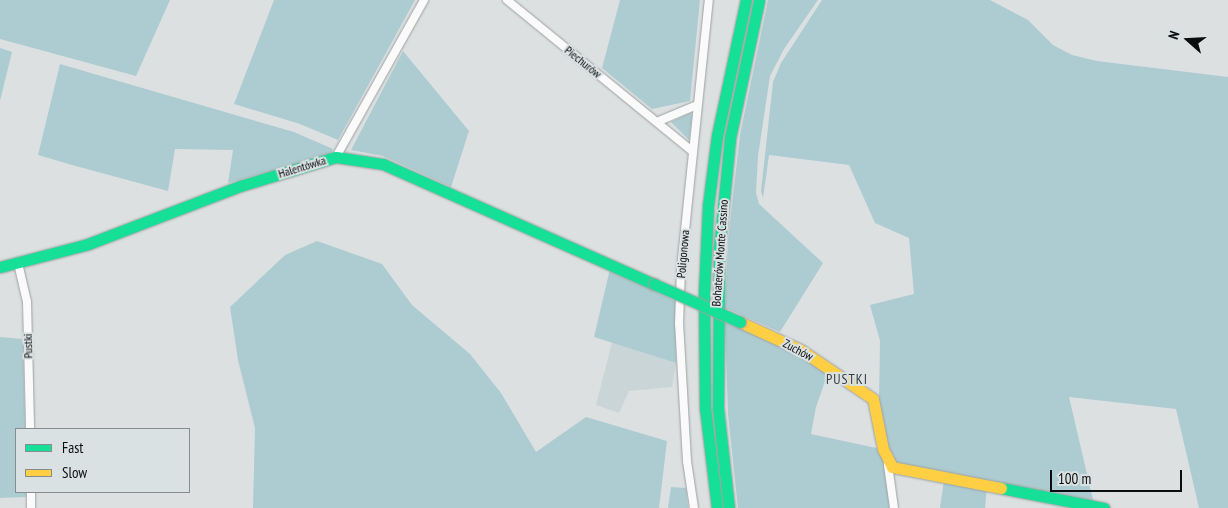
<!DOCTYPE html>
<html>
<head>
<meta charset="utf-8">
<style>
	body { margin:0 }
	#map { position:relative; width:1228px; height:508px; overflow:hidden; background:#dce0e1; font-family:"PT Sans Narrow",sans-serif }
	div>[style] { position:absolute }
	[style*='--x'] { left:calc(var(--x)*1px); top:calc(var(--y)*1px); width:calc(var(--w)*1px); rotate:calc(var(--a)*1deg) }
	.built>* { inset:0; background:#cad5d7 }
	.green>* { inset:0; background:#adccd1 }
	.roads { filter:drop-shadow(0 0 1px #9ea1a1) drop-shadow(0 0 1px #9ea1a1) }
	.street>* { height:8px; margin:-4px; padding:0 4px; transform-origin:4px; border-radius:4px; background:#fafafa }
	.fast>* { height:11px; margin:-5.5px; padding:0 5.5px; transform-origin:5.5px; border-radius:5.5px; background:#16e098 }
	.slow>* { height:11px; margin:-5.5px; padding:0 5.5px; transform-origin:5.5px; border-radius:5.5px; background:#ffcf43 }
	.bridges { filter:drop-shadow(0 0 1px #9ea1a1) drop-shadow(0 0 1px #9ea1a1) }
	.fast-bridge>* { height:11px; margin:-5.5px; padding:0 5.5px; transform-origin:5.5px; border-radius:5.5px; background:#16e098 }
	span { translate:-50% -50%; white-space:nowrap; text-align:center; line-height:1.15; -webkit-text-stroke:4px #dae1e3; paint-order:stroke }
	.street-label { font-size:12px; color:#0b0d0e }
	.neighbourhood-label { font-size:14px; color:#363c3d; letter-spacing:1px }
	.legend { position:absolute; left:15px; top:428px; width:175px; height:65px; box-sizing:border-box; background:#dae1e3; border:1px solid #878c8e; margin:0; padding:6px 9px; list-style:none; font-size:15px; color:#0b0d0e }
	.legend li { display:flex; align-items:center; gap:10px; height:25px }
	.legend b { width:25px; border:1px solid #878c8e }
	.north { position:absolute; left:1163px; top:15px; width:50px; height:50px; -webkit-text-stroke:4px #dae1e3; paint-order:stroke; rotate:289deg; font-size:14px; font-weight:700; line-height:20px; text-align:center; color:#0b0d0e }
	.north::after { content:''; display:block; margin:auto; width:18px; height:22px; background:#0b0d0e; clip-path:polygon(50% 0,100% 100%,50% 72%,0 100%) }
	.scale { position:absolute; left:1050px; top:470px; width:132px; height:22px; box-sizing:border-box; border:2px solid #0b0d0e; border-top:0; padding-left:6px; font-size:15px; line-height:18px; white-space:nowrap; color:#0b0d0e; -webkit-text-stroke:4px #dae1e3; paint-order:stroke }
</style>
</head>
<body>
<div id="map">
	<div class="built">
		<div style="clip-path:polygon(612px 342px,676px 363px,672px 387px,629px 391px,619px 413px,596px 405px)"></div>
	</div>
	<div class="green">
		<div style="clip-path:polygon(0 0,170px 0,136px 76px,0 39px)"></div>
		<div style="clip-path:polygon(274px 0,415px 0,338px 140px,300px 124px,234px 104px)"></div>
		<div style="clip-path:polygon(620px 0,700px 0,690px 101px,652px 109px,602px 68px)"></div>
		<div style="clip-path:polygon(768px 0,818px 0,784px 49px,770px 76px,758px 156px,756px 193px,759px 204px,823px 263px,780px 332px,725px 308px,728px 240px,740px 135px)"></div>
		<div style="clip-path:polygon(822px 0,990px 0,1028px 20px,1053px 45px,1072px 55px,1097px 61px,1228px 77px,1228px 508px,1199px 508px,1176px 409px,1069px 397px,1094px 504px,909px 469px,888px 458px,879px 402px,880px 341px,870px 305px,914px 294px,909px 238px,875px 223px,849px 165px,769px 155px,763px 198px,761px 191px,773px 82px,781px 63px)"></div>
		<div style="clip-path:polygon(0 48px,12px 52px,0 101px)"></div>
		<div style="clip-path:polygon(403px 51px,469px 131px,451px 187px,383px 156px,351px 150px)"></div>
		<div style="clip-path:polygon(60px 64px,294px 132px,333px 149px,330px 155px,228px 183px,233px 150px,175px 149px,168px 191px,72px 165px,38px 155px)"></div>
		<div style="clip-path:polygon(690px 113px,692px 115px,689px 140px,671px 122px)"></div>
		<div style="clip-path:polygon(317px 241px,382px 264px,412px 305px,470px 354px,501px 393px,536px 452px,586px 417px,667px 441px,659px 508px,253px 508px,255px 428px,238px 360px,230px 307px,285px 255px)"></div>
		<div style="clip-path:polygon(610px 269px,675px 301px,676px 363px,594px 337px)"></div>
		<div style="clip-path:polygon(725px 322px,783px 345px,829px 370px,816px 407px,811px 434px,881px 449px,892px 508px,738px 508px,728px 414px)"></div>
		<div style="clip-path:polygon(0 337px,23px 339px,25px 429px,16px 429px,16px 492px,26px 492px,26px 497px,0 498px)"></div>
		<div style="clip-path:polygon(944px 480px,987px 487px,985px 508px,940px 508px)"></div>
		<div style="clip-path:polygon(671px 487px,686px 488px,688px 508px,668px 508px)"></div>
	</div>
	<div class="roads">
		<div class="street">
			<div style="--x:507;--y:0;--w:239;--a:39.2"></div>
			<div style="--x:659;--y:121;--w:41;--a:-22.8"></div>
			<div style="--x:336;--y:157;--w:180;--a:-60.7"></div>
			<div style="--x:18;--y:263;--w:40;--a:77"></div>
			<div style="--x:27;--y:302;--w:127;--a:88.6"></div>
			<div style="--x:888;--y:465;--w:43;--a:82.1"></div>
			<div style="--x:31;--y:492;--w:16;--a:90"></div>
			<div style="--x:694;--y:508;--w:48;--a:-98.5"></div>
			<div style="--x:687;--y:461;--w:137;--a:-93.3"></div>
			<div style="--x:679;--y:324;--w:55;--a:-87.9"></div>
			<div style="--x:681;--y:269;--w:270;--a:-84.1"></div>
		</div>
		<div class="fast">
			<div style="--x:0;--y:267;--w:91;--a:-14.6"></div>
			<div style="--x:88;--y:244;--w:163;--a:-20.9"></div>
			<div style="--x:240;--y:186;--w:100;--a:-16.8"></div>
			<div style="--x:336;--y:157;--w:48;--a:8.5"></div>
			<div style="--x:383;--y:164;--w:296;--a:23.9"></div>
			<div style="--x:1001;--y:488;--w:105;--a:11"></div>
			<div style="--x:717;--y:508;--w:101;--a:-96.8"></div>
			<div style="--x:705;--y:408;--w:116;--a:-90.5"></div>
			<div style="--x:704;--y:292;--w:86;--a:-87.3"></div>
			<div style="--x:708;--y:206;--w:71;--a:-82.7"></div>
			<div style="--x:717;--y:136;--w:139;--a:-78"></div>
			<div style="--x:729;--y:508;--w:101;--a:-96.3"></div>
			<div style="--x:718;--y:408;--w:159;--a:-89.6"></div>
			<div style="--x:719;--y:249;--w:112;--a:-84.3"></div>
			<div style="--x:730;--y:138;--w:141;--a:-78.1"></div>
		</div>
		<div class="slow">
			<div style="--x:740;--y:322;--w:67;--a:24.7"></div>
			<div style="--x:801;--y:350;--w:87;--a:34.2"></div>
			<div style="--x:873;--y:399;--w:51;--a:78.7"></div>
			<div style="--x:883;--y:449;--w:20;--a:63"></div>
			<div style="--x:892;--y:467;--w:111;--a:10.9"></div>
		</div>
	</div>
	<div class="bridges">
		<div class="fast-bridge">
			<div style="--x:654;--y:284;--w:94;--a:23.8"></div>
		</div>
	</div>
	<div class="street-label">
		<span style="left:583px;top:62px;rotate:39deg">Piechurów</span>
		<span style="left:302px;top:167px;rotate:-17deg">Halentówka</span>
		<span style="left:720px;top:253px;rotate:-86deg">Bohaterów Monte Cassino</span>
		<span style="left:683px;top:254px;rotate:-85deg">Poligonowa</span>
		<span style="left:28px;top:346px;rotate:-91deg">Pustki</span>
		<span style="left:798px;top:350px;rotate:28deg">Zuchów</span>
	</div>
	<div class="neighbourhood-label">
		<span style="left:847px;top:379px">PUSTKI</span>
	</div>
	<ul class="legend">
	<li><b style="height:6px;background:#16e098"></b>Fast</li>
	<li><b style="height:6px;background:#ffcf43"></b>Slow</li>
	</ul>
	<div class="north">N</div>
	<div class="scale">100 m</div>
</div>
</body>
</html>
